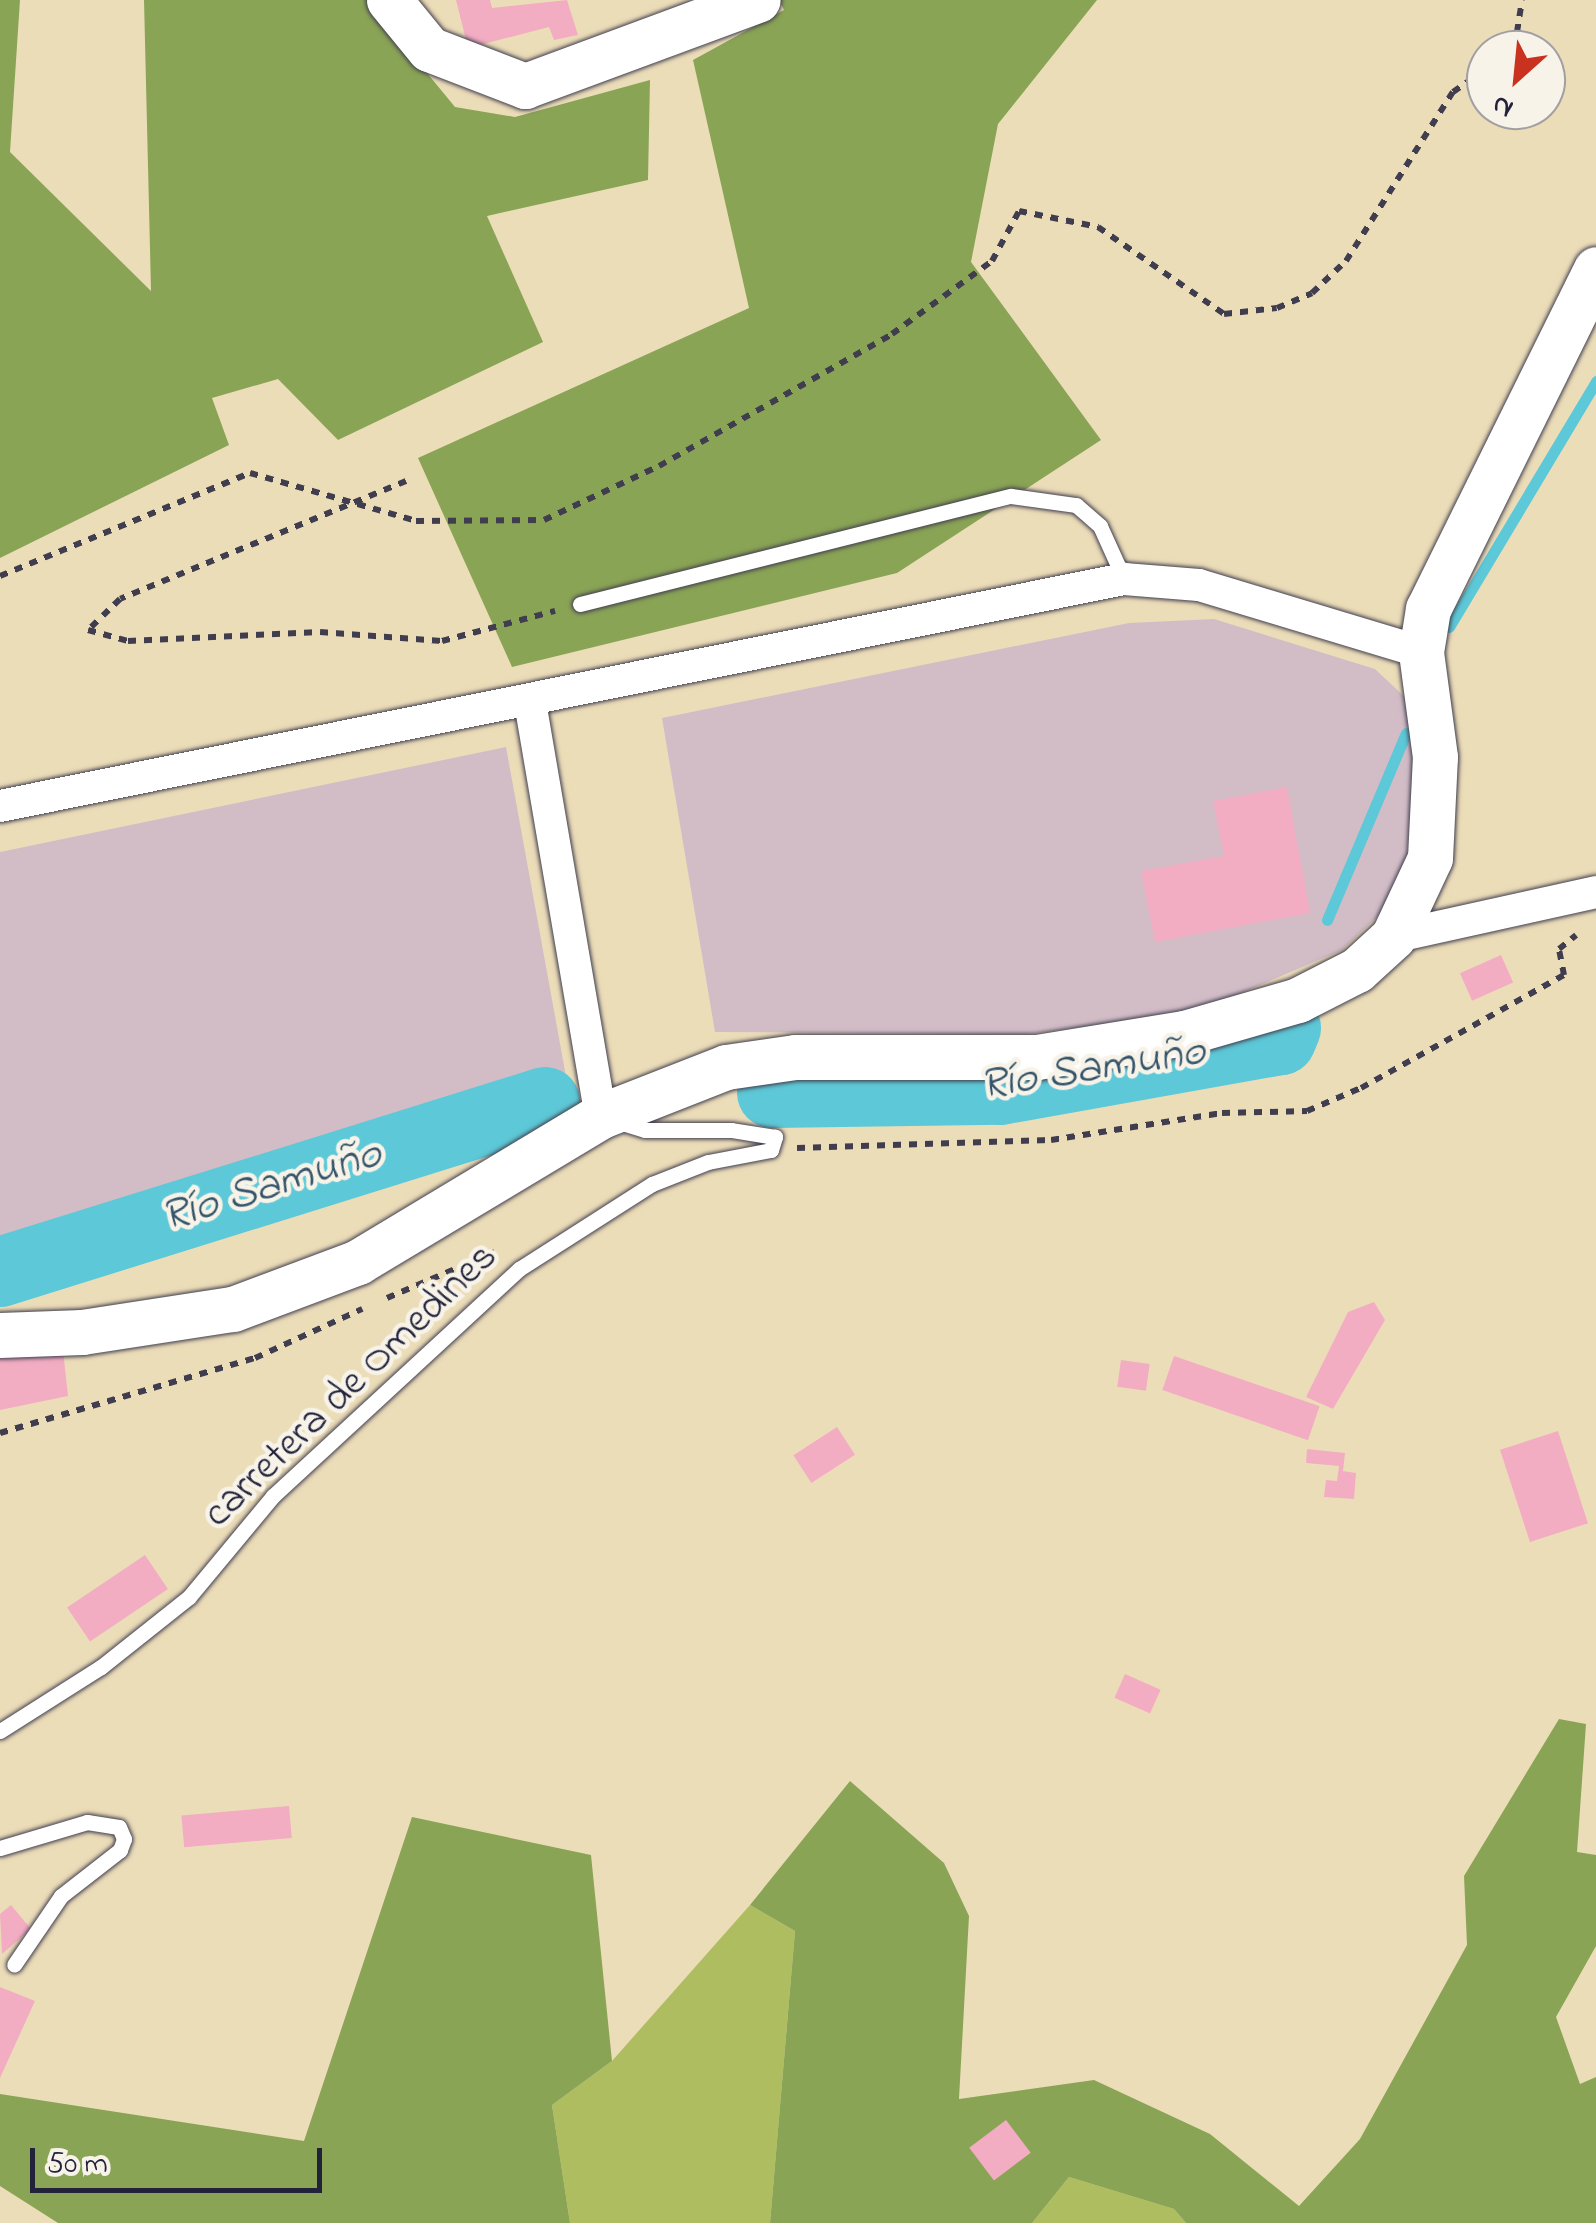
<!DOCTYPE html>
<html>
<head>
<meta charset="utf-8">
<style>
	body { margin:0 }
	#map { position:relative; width:1596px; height:2223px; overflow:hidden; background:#ecddb9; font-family:"Indie Flower",sans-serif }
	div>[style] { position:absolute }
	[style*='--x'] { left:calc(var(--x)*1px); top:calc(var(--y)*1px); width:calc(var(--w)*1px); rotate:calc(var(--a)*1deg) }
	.industrial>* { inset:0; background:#d2bdc7 }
	.green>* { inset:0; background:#adbd60 }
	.forest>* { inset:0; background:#8aa456 }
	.stream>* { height:11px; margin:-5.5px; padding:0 5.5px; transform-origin:5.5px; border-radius:5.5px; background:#5dc8d7 }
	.river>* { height:70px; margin:-35px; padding:0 35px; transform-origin:35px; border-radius:35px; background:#5dc8d7 }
	.building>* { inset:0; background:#f3adc3; transform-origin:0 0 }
	.path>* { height:6px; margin-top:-3px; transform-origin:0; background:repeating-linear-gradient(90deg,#403e4e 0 8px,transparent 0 16px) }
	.roads { filter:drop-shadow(0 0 2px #403e4e) drop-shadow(0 0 2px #403e4e) }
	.lane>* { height:15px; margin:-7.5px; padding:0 7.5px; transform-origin:7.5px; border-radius:7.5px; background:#fff }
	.street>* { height:32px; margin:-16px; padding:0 16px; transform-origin:16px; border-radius:16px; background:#fff }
	.secondary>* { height:45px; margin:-22.5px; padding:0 22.5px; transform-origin:22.5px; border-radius:22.5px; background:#fff }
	span { translate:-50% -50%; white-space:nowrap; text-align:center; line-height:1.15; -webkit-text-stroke:9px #f7f3e8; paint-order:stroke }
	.street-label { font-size:42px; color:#22223b }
	.water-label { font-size:45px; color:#34546a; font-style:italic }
	.north { position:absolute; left:1466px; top:30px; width:100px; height:100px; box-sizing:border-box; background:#f7f3e8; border:2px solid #a29fa3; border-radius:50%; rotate:207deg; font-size:28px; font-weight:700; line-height:40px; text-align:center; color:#22223b }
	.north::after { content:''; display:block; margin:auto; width:35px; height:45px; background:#c8321e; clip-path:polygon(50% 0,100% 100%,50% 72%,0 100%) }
	.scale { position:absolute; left:30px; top:2148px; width:292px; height:45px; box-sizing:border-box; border:5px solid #22223b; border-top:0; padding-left:12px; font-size:30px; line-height:35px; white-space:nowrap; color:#22223b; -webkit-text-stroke:8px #f7f3e8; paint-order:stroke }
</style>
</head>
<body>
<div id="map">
	<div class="industrial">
		<div style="clip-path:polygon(1214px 619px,1375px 669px,1407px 699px,1414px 768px,1406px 866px,1382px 912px,1342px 950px,1232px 997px,1163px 1017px,1027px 1034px,715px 1032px,662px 718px,1129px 623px)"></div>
		<div style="clip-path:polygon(506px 747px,567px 1082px,0 1260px,0 852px)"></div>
	</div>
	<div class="green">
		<div style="clip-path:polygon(750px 1905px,795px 1931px,770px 2223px,570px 2223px,552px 2105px,612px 2061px)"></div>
		<div style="clip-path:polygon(1069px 2177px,1174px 2209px,1186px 2223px,1032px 2223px)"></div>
	</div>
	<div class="forest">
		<div style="clip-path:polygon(0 0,20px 0,10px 152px,151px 291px,144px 0,367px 0,455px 107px,515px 117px,650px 80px,648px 180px,487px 216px,543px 342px,338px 440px,278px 379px,212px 398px,229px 445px,0 558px)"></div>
		<div style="clip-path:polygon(779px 0,1097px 0,998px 124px,971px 262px,1101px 440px,897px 573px,512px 667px,418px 458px,749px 308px,693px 60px,784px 10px)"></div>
		<div style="clip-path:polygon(1559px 1719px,1586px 1724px,1577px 1852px,1596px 1855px,1596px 1946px,1556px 2017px,1580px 2084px,1596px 2077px,1596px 2223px,1186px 2223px,1174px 2209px,1069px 2177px,1032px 2223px,770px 2223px,795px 1931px,750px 1905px,850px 1781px,944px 1863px,969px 1916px,959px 2099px,1094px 2080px,1210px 2134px,1299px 2206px,1360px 2139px,1467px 1945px,1464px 1876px)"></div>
		<div style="clip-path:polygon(412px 1817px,591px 1855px,612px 2061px,552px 2105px,570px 2223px,58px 2223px,0 2186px,0 2094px,304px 2141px)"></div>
	</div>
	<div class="stream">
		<div style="--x:1449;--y:627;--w:287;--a:-59.1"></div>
		<div style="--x:1327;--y:920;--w:203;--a:-67.1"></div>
	</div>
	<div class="river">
		<div style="--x:772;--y:1093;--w:228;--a:-0.8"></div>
		<div style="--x:1000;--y:1090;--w:285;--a:-10.1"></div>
		<div style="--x:1281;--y:1040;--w:13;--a:-67"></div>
		<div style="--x:0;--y:1272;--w:571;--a:-17.32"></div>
	</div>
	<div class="building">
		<div style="clip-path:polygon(456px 0,490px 0,492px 8px,567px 0,578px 35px,554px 40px,549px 27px,468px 48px)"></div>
		<div style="clip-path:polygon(1287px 787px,1310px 913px,1155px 942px,1141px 871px,1224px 856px,1213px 801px)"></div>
		<div style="left:1501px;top:955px;width:30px;height:45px;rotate:66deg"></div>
		<div style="clip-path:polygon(1374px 1302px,1385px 1320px,1333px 1409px,1306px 1397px,1348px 1312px)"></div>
		<div style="clip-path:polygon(63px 1350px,68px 1396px,0 1410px,0 1357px)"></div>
		<div style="left:1174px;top:1356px;width:154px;height:36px;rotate:19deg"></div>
		<div style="left:1121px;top:1360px;width:29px;height:27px;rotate:8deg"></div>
		<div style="left:837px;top:1427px;width:33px;height:52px;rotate:57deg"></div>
		<div style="left:1558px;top:1431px;width:97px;height:61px;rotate:72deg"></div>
		<div style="clip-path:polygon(1307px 1449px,1345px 1453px,1343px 1471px,1356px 1473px,1354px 1499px,1324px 1497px,1326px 1480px,1337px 1481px,1339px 1466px,1306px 1463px)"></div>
		<div style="left:145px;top:1555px;width:41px;height:94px;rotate:56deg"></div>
		<div style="left:1125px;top:1674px;width:39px;height:26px;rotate:24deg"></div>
		<div style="left:289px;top:1806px;width:32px;height:108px;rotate:85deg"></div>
		<div style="clip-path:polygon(11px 1905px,31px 1929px,2px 1954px,0 1914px)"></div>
		<div style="clip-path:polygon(0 1987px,35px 2001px,0 2078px)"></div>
		<div style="left:1006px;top:2120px;width:41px;height:46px;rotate:53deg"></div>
	</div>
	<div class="path">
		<div style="--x:1506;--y:50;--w:21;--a:-59"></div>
		<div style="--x:1517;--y:32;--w:32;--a:-81"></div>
		<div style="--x:406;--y:481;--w:309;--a:157.6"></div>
		<div style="--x:120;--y:599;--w:45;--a:135.9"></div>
		<div style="--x:88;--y:630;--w:41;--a:15.4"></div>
		<div style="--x:128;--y:641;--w:192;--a:-2.7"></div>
		<div style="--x:320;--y:632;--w:122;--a:4.2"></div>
		<div style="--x:442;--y:641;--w:117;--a:-14.9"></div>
		<div style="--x:0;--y:576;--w:270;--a:-22.4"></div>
		<div style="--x:250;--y:473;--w:173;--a:16.1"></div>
		<div style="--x:416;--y:521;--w:128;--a:-0.4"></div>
		<div style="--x:544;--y:520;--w:127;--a:-25.2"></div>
		<div style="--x:659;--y:466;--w:268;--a:-29.5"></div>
		<div style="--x:892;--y:334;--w:124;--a:-36.1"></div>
		<div style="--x:992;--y:261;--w:57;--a:-61.6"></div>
		<div style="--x:1019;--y:211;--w:81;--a:11.4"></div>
		<div style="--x:1098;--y:227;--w:153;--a:34.6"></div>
		<div style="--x:1224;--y:314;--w:53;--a:-6.5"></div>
		<div style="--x:1277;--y:308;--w:38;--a:-23"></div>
		<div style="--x:1312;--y:293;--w:47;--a:-43.3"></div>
		<div style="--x:1346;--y:261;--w:200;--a:-57.7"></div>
		<div style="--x:1453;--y:92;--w:40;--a:-34.9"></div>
		<div style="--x:797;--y:1148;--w:254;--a:-1.8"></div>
		<div style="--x:1051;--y:1140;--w:173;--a:-9"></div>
		<div style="--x:1222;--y:1113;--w:85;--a:-1.3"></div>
		<div style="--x:1307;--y:1111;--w:59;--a:-23.1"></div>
		<div style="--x:1361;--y:1088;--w:232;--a:-29.1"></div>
		<div style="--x:1564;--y:975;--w:26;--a:-101"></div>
		<div style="--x:1559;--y:949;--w:22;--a:-39"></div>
		<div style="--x:387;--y:1298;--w:117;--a:-23.1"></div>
		<div style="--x:0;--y:1433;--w:266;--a:-16.4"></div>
		<div style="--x:255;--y:1358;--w:118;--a:-24.6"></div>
	</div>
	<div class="roads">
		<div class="lane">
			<div style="--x:580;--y:604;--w:444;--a:-14.1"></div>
			<div style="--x:1011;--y:496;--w:66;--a:7.9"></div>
			<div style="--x:1076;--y:505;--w:32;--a:41"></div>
			<div style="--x:1100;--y:526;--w:58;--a:65.6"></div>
			<div style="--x:0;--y:1731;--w:120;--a:-32.4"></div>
			<div style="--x:101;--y:1667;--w:112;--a:-38.5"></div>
			<div style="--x:189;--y:1597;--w:131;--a:-50.3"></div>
			<div style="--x:273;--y:1496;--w:335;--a:-42.7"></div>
			<div style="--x:519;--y:1269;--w:158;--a:-32.6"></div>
			<div style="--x:652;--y:1184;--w:60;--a:-21.4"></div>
			<div style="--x:708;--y:1162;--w:64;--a:-10.8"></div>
			<div style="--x:771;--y:1150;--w:14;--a:-73"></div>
			<div style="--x:775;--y:1137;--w:45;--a:-171"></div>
			<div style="--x:731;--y:1130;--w:86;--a:180"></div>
			<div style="--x:645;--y:1130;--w:27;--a:-163"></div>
			<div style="--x:0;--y:1848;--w:91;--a:-16.6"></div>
			<div style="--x:87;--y:1822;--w:32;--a:9"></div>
			<div style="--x:119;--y:1827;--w:13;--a:67"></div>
			<div style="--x:124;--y:1839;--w:12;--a:110"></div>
			<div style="--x:120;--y:1850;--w:75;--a:142.1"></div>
			<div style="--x:61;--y:1896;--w:83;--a:124.3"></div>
		</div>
		<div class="street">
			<div style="--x:530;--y:702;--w:420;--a:80.3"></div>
			<div style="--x:0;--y:806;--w:1147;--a:-11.42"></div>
			<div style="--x:1124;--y:579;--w:75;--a:4.6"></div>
			<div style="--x:1199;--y:585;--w:232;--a:16.8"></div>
			<div style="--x:1393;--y:937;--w:208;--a:-12.5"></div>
		</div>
		<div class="secondary">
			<div style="--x:389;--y:0;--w:63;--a:50.8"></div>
			<div style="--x:429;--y:49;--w:103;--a:21.1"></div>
			<div style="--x:525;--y:86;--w:248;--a:-20.3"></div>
			<div style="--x:0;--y:1335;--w:82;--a:-2.1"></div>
			<div style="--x:82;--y:1332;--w:153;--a:-8.7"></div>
			<div style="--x:233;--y:1309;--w:134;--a:-20.6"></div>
			<div style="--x:358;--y:1262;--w:283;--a:-31"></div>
			<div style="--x:601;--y:1116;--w:134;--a:-21.4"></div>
			<div style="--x:726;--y:1067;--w:70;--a:-8.2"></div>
			<div style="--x:795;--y:1057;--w:242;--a:0"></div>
			<div style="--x:1037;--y:1057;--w:149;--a:-9.3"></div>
			<div style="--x:1184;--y:1033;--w:119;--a:-16.1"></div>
			<div style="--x:1298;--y:1000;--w:66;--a:-27"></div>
			<div style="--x:1357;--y:970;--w:49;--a:-42.5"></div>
			<div style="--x:1393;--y:937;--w:87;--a:-64.9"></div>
			<div style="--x:1430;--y:858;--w:101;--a:-87.2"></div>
			<div style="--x:1435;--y:757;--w:106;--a:-97.6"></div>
			<div style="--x:1421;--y:652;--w:44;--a:-80.8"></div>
			<div style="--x:1428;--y:609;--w:379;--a:-63.7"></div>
		</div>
	</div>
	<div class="street-label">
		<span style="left:351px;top:1386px;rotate:-44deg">carretera de Omedines</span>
	</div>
	<div class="water-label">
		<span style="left:1093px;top:1070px;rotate:-9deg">Río Samuño</span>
		<span style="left:272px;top:1187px;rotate:-17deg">Río Samuño</span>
	</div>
	<div class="north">N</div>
	<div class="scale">50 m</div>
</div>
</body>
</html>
